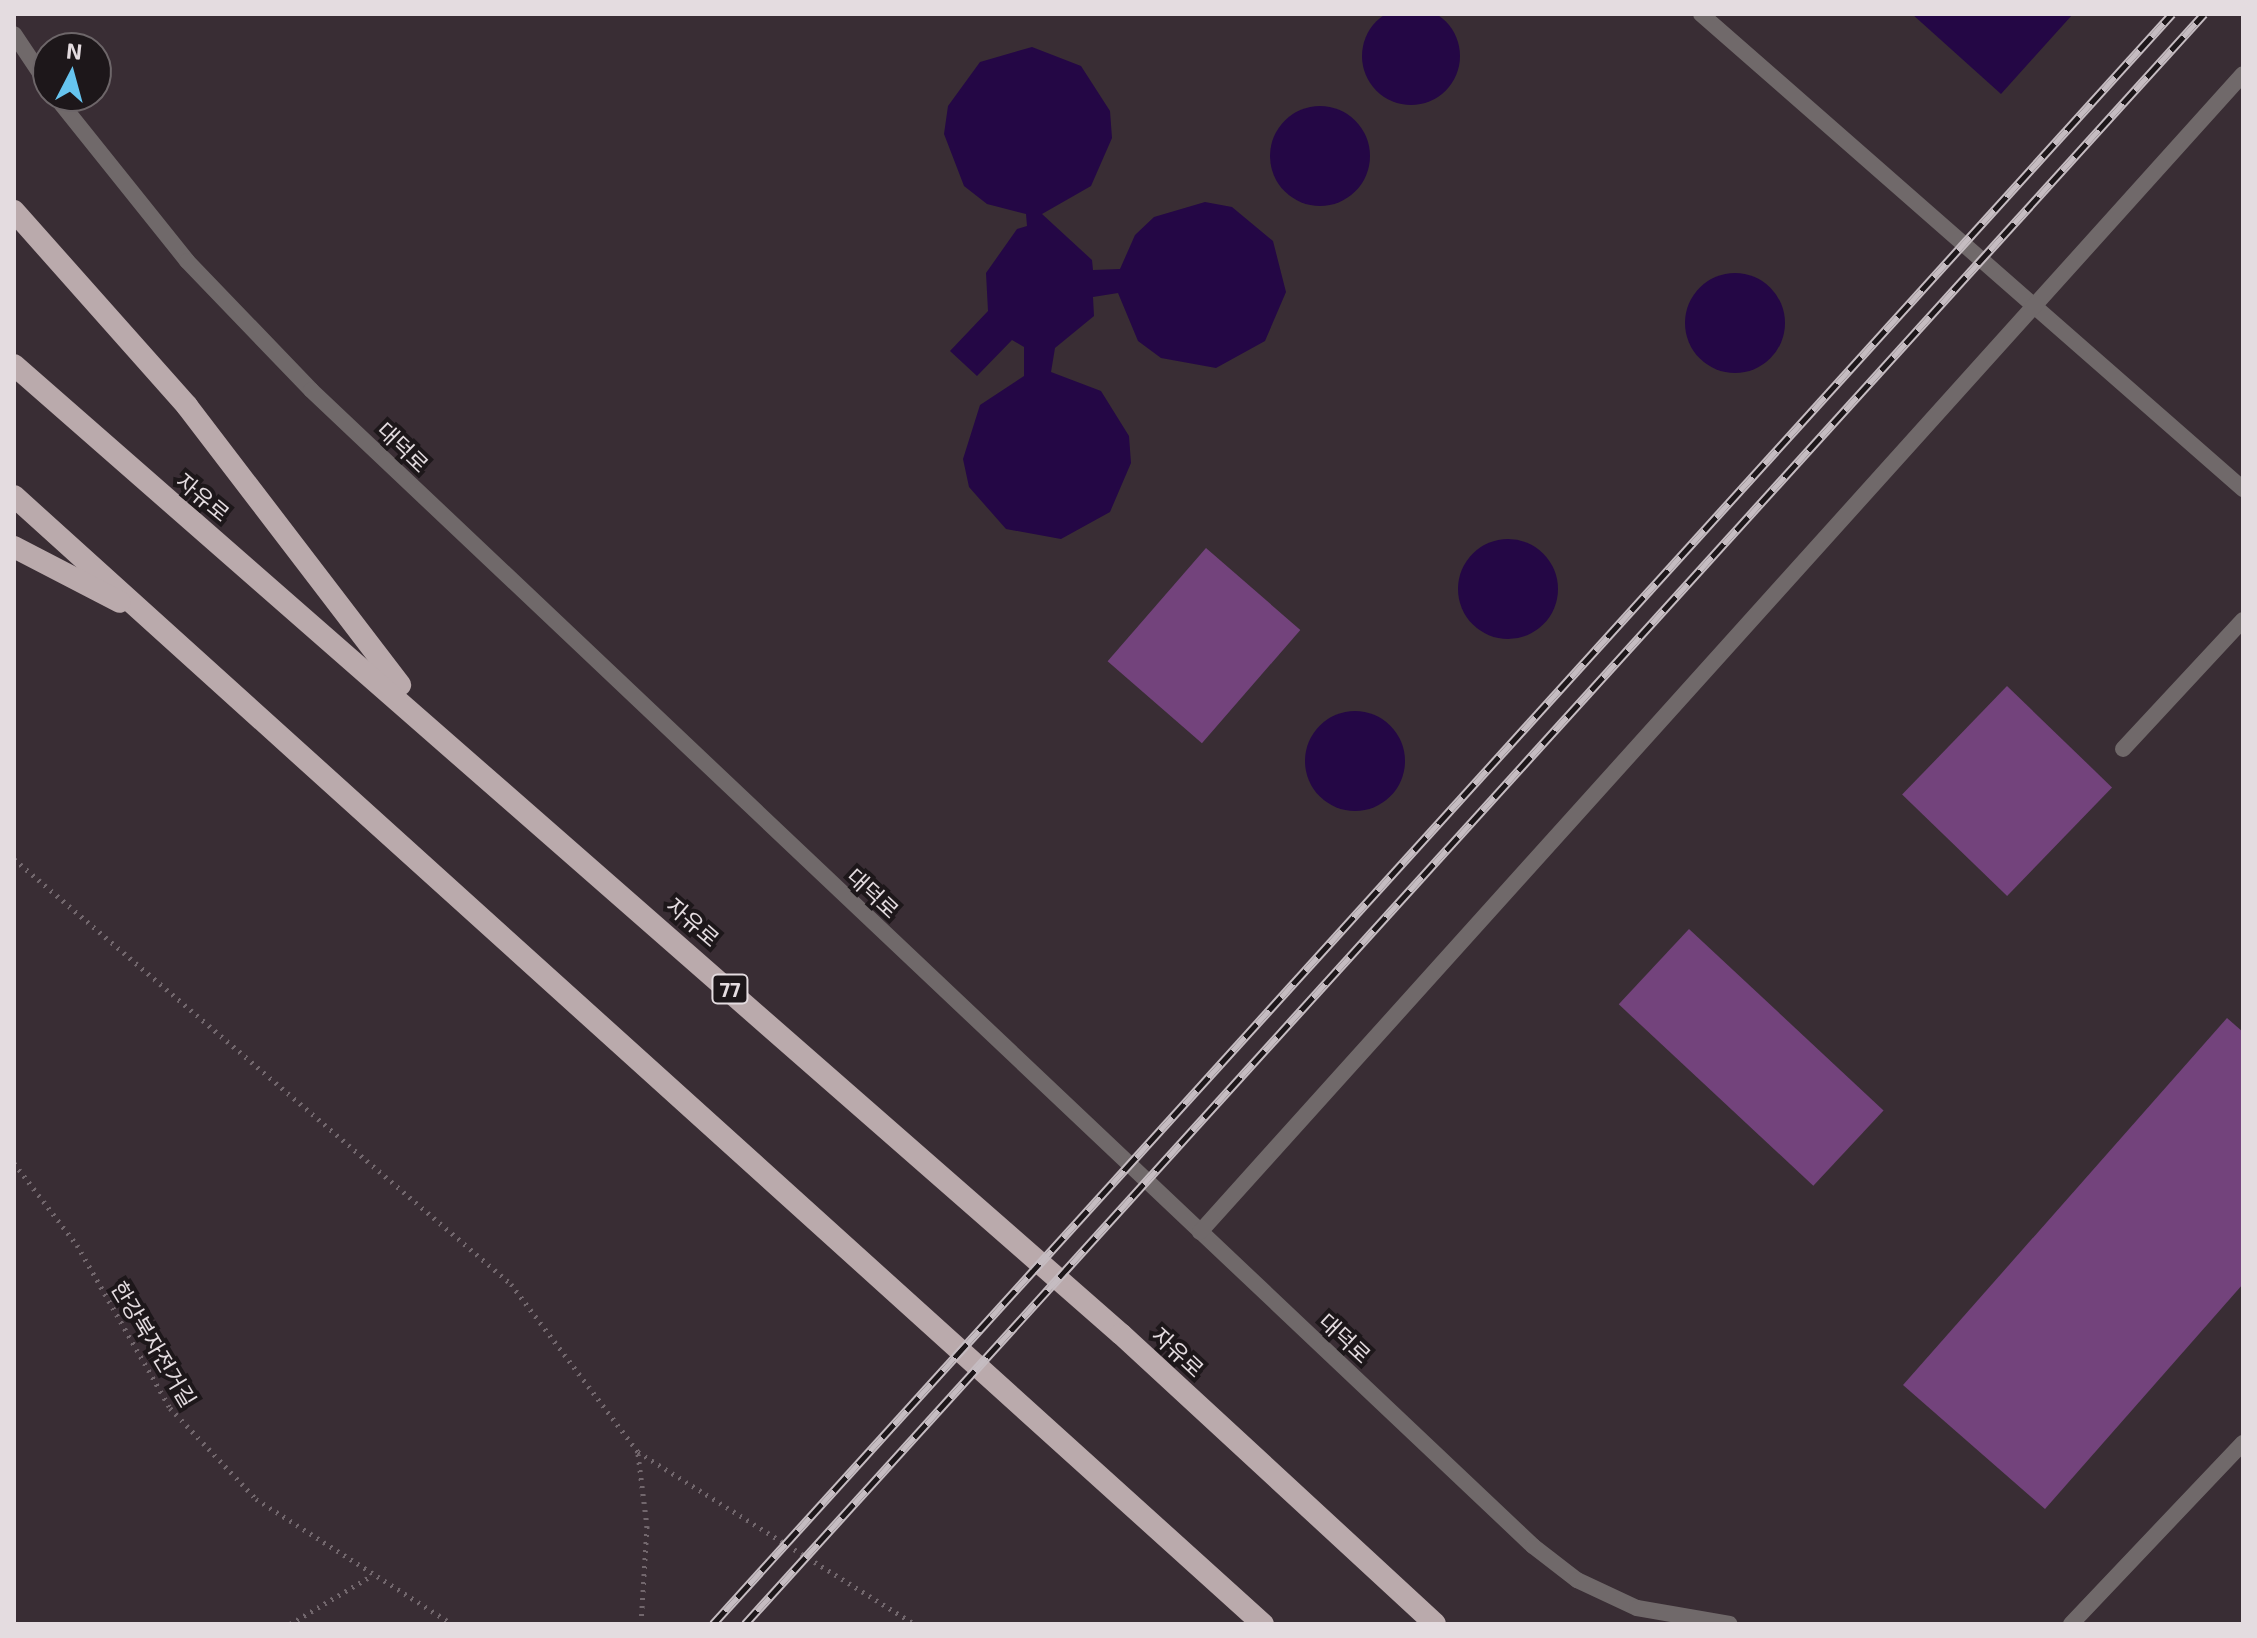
<!DOCTYPE html>
<html>
<head>
<meta charset="utf-8">
<style>
	body { margin:0 }
	#map { position:relative; width:2257px; height:1638px; overflow:hidden; background:#392d34; font-family:"Exo 2","Noto Sans KR",sans-serif }
	div>[style] { position:absolute }
	[style*='--x'] { left:calc(var(--x)*1px); top:calc(var(--y)*1px); width:calc(var(--w)*1px); rotate:calc(var(--a)*1deg) }
	.water>* { inset:0; background:#240745 }
	.round { border-radius:50% }
	.building>* { inset:0; background:#73437c; transform-origin:0 0 }
	.path>* { height:5px; margin-top:-2.5px; transform-origin:0; background:repeating-linear-gradient(90deg,#72676d 0 2px,transparent 0 8px) }
	.service>* { height:16px; margin:-8px; padding:0 8px; transform-origin:8px; border-radius:8px; background:#70696a }
	.trunk>* { height:22px; margin:-11px; padding:0 11px; transform-origin:11px; border-radius:11px; background:#baaaac }
	.rail>* { height:9px; margin-top:-4.5px; transform-origin:0; background:repeating-linear-gradient(90deg,#1d171a 0 18px,#c5bcc1 0 36px); box-sizing:border-box; border-block:2px solid #c5bcc1 }
	span { translate:-50% -50%; white-space:nowrap; text-align:center; line-height:1.15; -webkit-text-stroke:8px #1d171a; paint-order:stroke }
	.shield-label span { padding:2px 6px; background:#1d171a; border:2px solid; border-radius:6px; -webkit-text-stroke-width:0 }
	.shield-label { font-size:20px; color:#e4dce0; font-weight:700 }
	.street-label { font-size:22px; color:#e4dce0 }
	.frame { position:absolute; inset:0; border:16px solid #e4dce0; pointer-events:none }
	.north { position:absolute; left:32px; top:32px; width:80px; height:80px; box-sizing:border-box; background:#1d171a; border:2px solid #6d6669; border-radius:50%; rotate:6deg; font-size:22px; font-weight:700; line-height:32px; text-align:center; color:#e4dce0 }
	.north::after { content:''; display:block; margin:auto; width:28px; height:36px; background:#66c4ef; clip-path:polygon(50% 0,100% 100%,50% 72%,0 100%) }
</style>
</head>
<body>
<div id="map">
	<div class="water">
		<div class="round" style="left:1362px;top:7px;width:98px;height:98px"></div>
		<div style="clip-path:polygon(1912px 14px,2073px 14px,2001px 94px)"></div>
		<div style="clip-path:polygon(1032px 47px,1081px 66px,1110px 111px,1112px 138px,1091px 186px,1042px 214px,1092px 260px,1093px 270px,1120px 269px,1135px 235px,1154px 217px,1205px 202px,1232px 207px,1273px 241px,1286px 292px,1265px 341px,1216px 368px,1161px 358px,1138px 341px,1118px 293px,1093px 297px,1094px 316px,1055px 348px,1051px 372px,1101px 391px,1129px 436px,1131px 463px,1110px 512px,1061px 539px,1006px 529px,969px 487px,963px 459px,980px 405px,1024px 376px,1024px 347px,1012px 340px,977px 376px,950px 351px,988px 311px,986px 273px,1017px 229px,1027px 226px,1026px 214px,987px 204px,964px 186px,944px 134px,948px 106px,980px 62px)"></div>
		<div class="round" style="left:1270px;top:106px;width:100px;height:100px"></div>
		<div class="round" style="left:1685px;top:273px;width:100px;height:100px"></div>
		<div class="round" style="left:1458px;top:539px;width:100px;height:100px"></div>
		<div class="round" style="left:1305px;top:711px;width:100px;height:100px"></div>
	</div>
	<div class="building">
		<div style="left:1206px;top:548px;width:125px;height:150px;rotate:41deg"></div>
		<div style="left:2007px;top:686px;width:146px;height:151px;rotate:44deg"></div>
		<div style="left:1689px;top:929px;width:266px;height:103px;rotate:43deg"></div>
		<div style="clip-path:polygon(2227px 1018px,2243px 1032px,2243px 1284px,2045px 1509px,1903px 1385px)"></div>
	</div>
	<div class="path">
		<div style="--x:14;--y:859;--w:654;--a:40.53"></div>
		<div style="--x:511;--y:1284;--w:211;--a:52.9"></div>
		<div style="--x:638;--y:1452;--w:325;--a:31.9"></div>
		<div style="--x:14;--y:1163;--w:103;--a:52.5"></div>
		<div style="--x:77;--y:1245;--w:188;--a:60.3"></div>
		<div style="--x:170;--y:1408;--w:125;--a:46.6"></div>
		<div style="--x:256;--y:1499;--w:232;--a:32.5"></div>
		<div style="--x:638;--y:1454;--w:73;--a:82.9"></div>
		<div style="--x:647;--y:1526;--w:98;--a:93.5"></div>
		<div style="--x:290;--y:1624;--w:96;--a:-30.6"></div>
	</div>
	<div class="service">
		<div style="--x:1701;--y:14;--w:721;--a:41.23"></div>
		<div style="--x:14;--y:34;--w:61;--a:56.3"></div>
		<div style="--x:55;--y:96;--w:211;--a:51.3"></div>
		<div style="--x:187;--y:261;--w:179;--a:46.1"></div>
		<div style="--x:311;--y:390;--w:1682;--a:43.41"></div>
		<div style="--x:1533;--y:1546;--w:56;--a:37.7"></div>
		<div style="--x:1577;--y:1580;--w:66;--a:25"></div>
		<div style="--x:1637;--y:1608;--w:94;--a:9.8"></div>
		<div style="--x:2123;--y:749;--w:176;--a:-47.1"></div>
		<div style="--x:1200;--y:1232;--w:1558;--a:-47.99"></div>
		<div style="--x:2071;--y:1624;--w:250;--a:-46.5"></div>
	</div>
	<div class="trunk">
		<div style="--x:14;--y:211;--w:261;--a:48.4"></div>
		<div style="--x:187;--y:406;--w:351;--a:52.6"></div>
		<div style="--x:14;--y:365;--w:1471;--a:41.2"></div>
		<div style="--x:1121;--y:1334;--w:427;--a:42.7"></div>
		<div style="--x:14;--y:496;--w:1683;--a:42.09"></div>
		<div style="--x:14;--y:547;--w:119;--a:27.4"></div>
	</div>
	<div class="rail">
		<div style="--x:713;--y:1624;--w:2173;--a:-47.82"></div>
		<div style="--x:745;--y:1624;--w:2173;--a:-47.82"></div>
	</div>
	<div class="shield-label">
		<span style="left:730px;top:989px">77</span>
	</div>
	<div class="street-label">
		<span style="left:403px;top:447px;rotate:44deg">대덕로</span>
		<span style="left:203px;top:497px;rotate:40deg">자유로</span>
		<span style="left:873px;top:893px;rotate:43deg">대덕로</span>
		<span style="left:693px;top:922px;rotate:41deg">자유로</span>
		<span style="left:1345px;top:1338px;rotate:43deg">대덕로</span>
		<span style="left:154px;top:1344px;rotate:59deg">한강북자전거길</span>
		<span style="left:1178px;top:1352px;rotate:43deg">자유로</span>
	</div>
	<div class="frame"></div>
	<div class="north">N</div>
</div>
</body>
</html>
